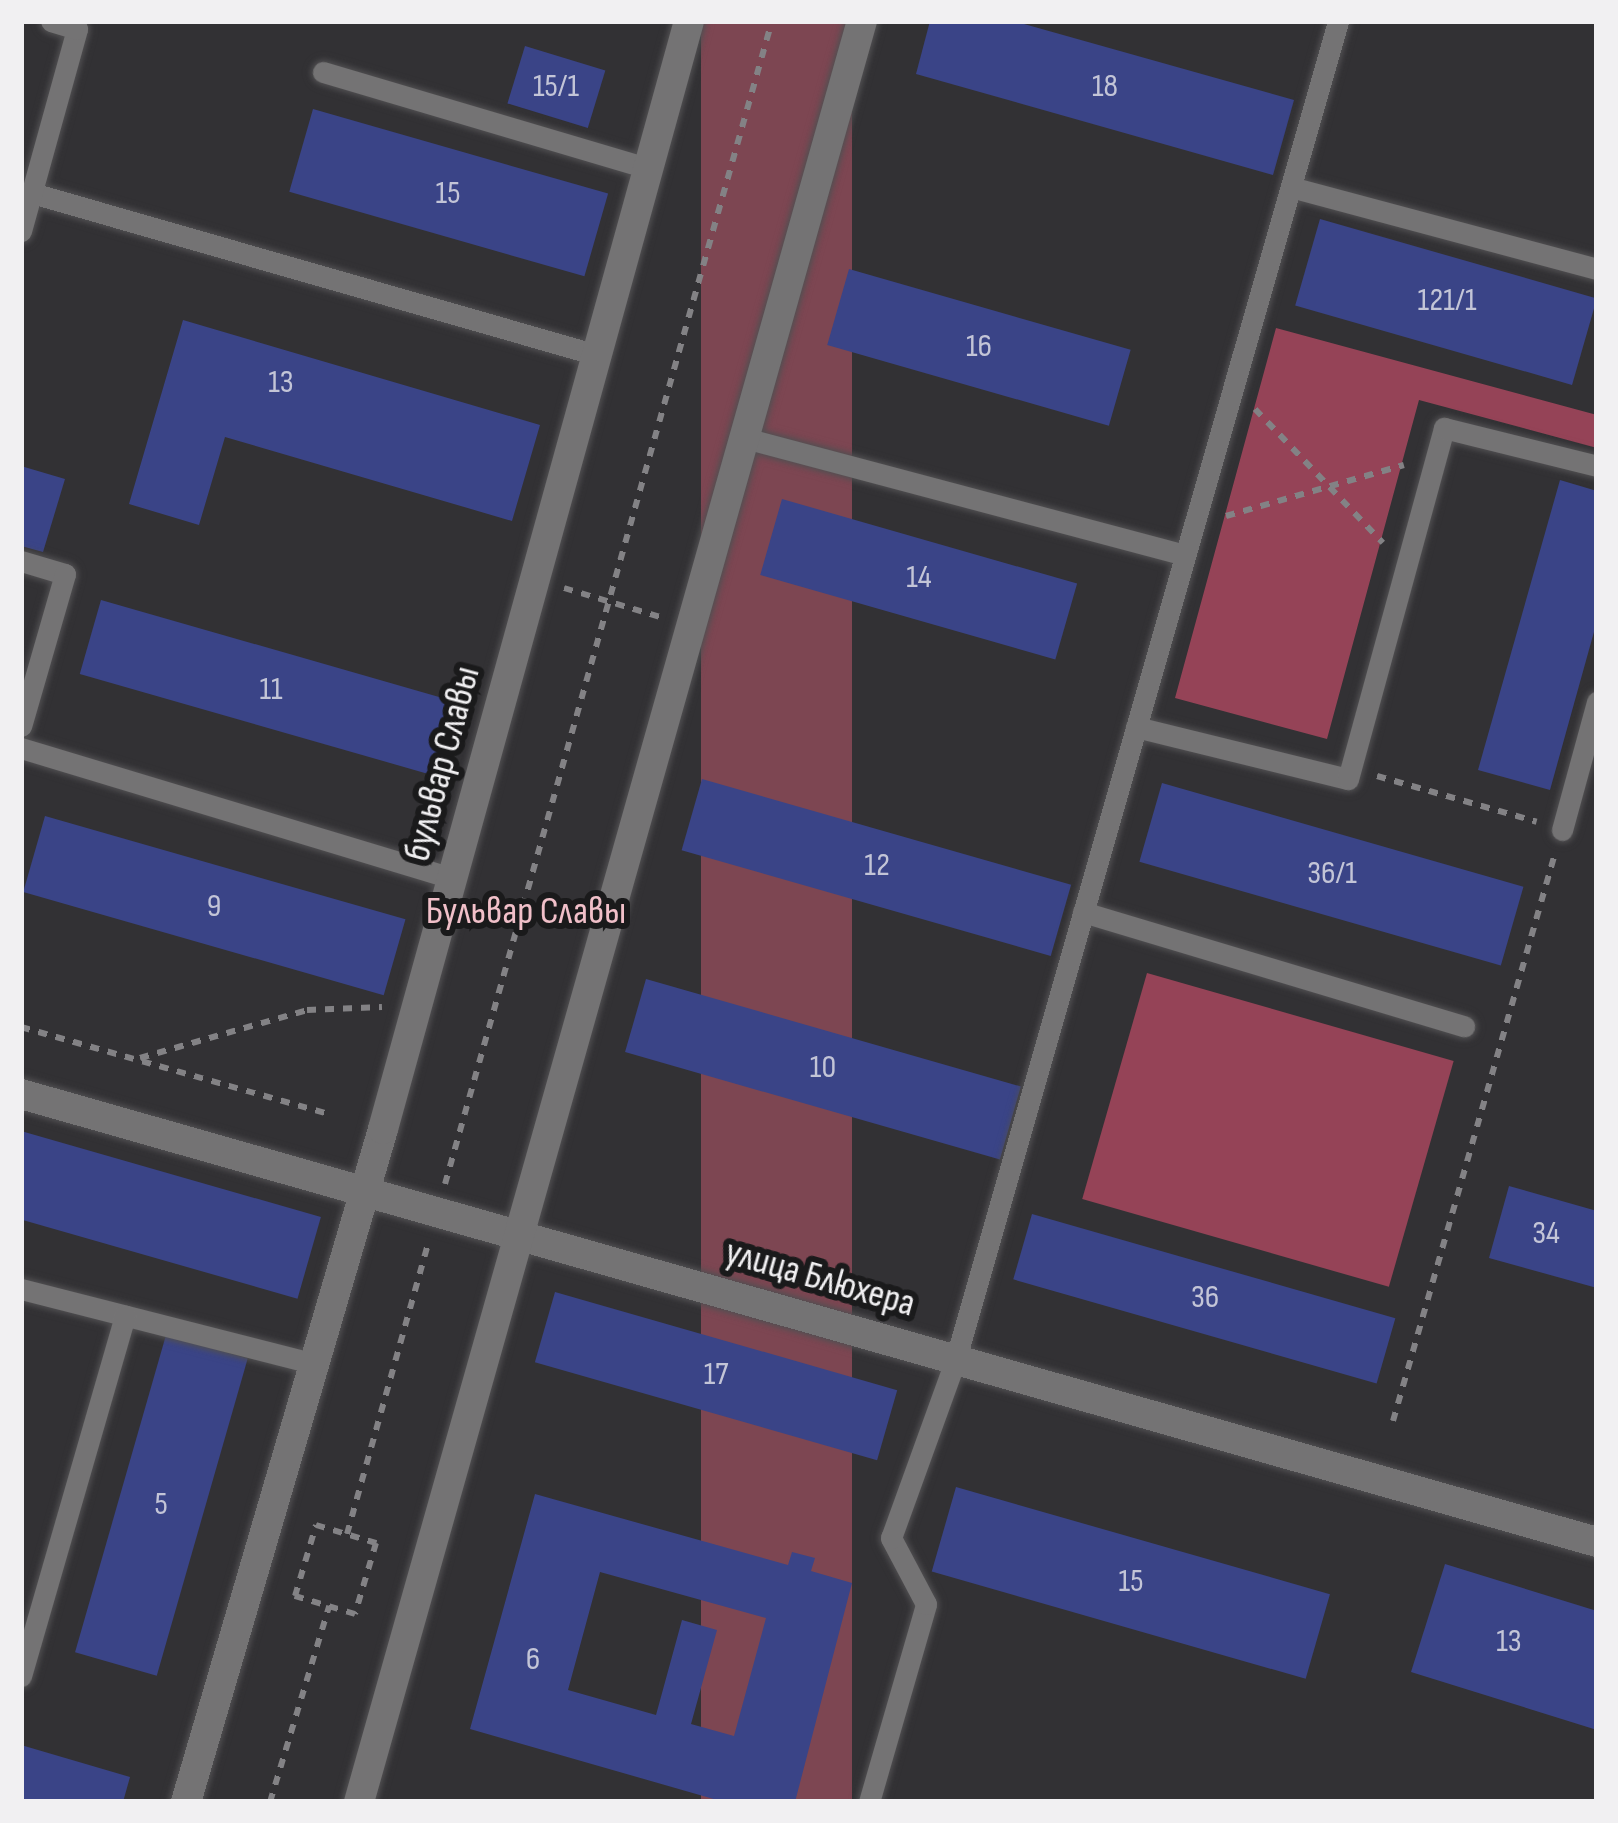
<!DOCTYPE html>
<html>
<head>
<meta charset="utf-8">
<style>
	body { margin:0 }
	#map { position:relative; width:1618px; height:1823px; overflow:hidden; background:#323134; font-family:"Sofia Sans Condensed",sans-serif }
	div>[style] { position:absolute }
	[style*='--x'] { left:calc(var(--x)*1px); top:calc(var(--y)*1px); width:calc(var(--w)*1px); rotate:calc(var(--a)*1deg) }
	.green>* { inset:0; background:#7d4652; transform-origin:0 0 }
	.forest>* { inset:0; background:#954357; transform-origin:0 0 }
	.building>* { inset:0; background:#3a4487; transform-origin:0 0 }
	.path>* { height:6px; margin-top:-3px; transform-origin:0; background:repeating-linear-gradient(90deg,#838285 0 9px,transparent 0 18px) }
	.roads { filter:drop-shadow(0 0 3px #515052) drop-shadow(0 0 3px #515052) }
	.service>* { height:21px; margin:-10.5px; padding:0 10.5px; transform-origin:10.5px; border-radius:10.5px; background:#747374 }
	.minor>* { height:30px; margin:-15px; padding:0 15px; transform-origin:15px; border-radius:15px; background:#747374 }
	span { translate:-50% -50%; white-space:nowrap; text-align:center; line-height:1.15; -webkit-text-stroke:12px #1a1a1b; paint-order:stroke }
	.number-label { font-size:33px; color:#c3c5d7 }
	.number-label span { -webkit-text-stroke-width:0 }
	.street-label { font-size:39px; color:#f1f0f2 }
	.park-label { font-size:39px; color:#f1c0c9 }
	.frame { position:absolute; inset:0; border:24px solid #f1f0f2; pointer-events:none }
</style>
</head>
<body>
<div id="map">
	<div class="green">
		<div style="left:701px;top:21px;width:151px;height:1850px"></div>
	</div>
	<div class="forest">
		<div style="clip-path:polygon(1276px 328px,1597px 415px,1597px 448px,1419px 400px,1327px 739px,1175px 698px)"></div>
		<div style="left:1147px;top:973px;width:319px;height:235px;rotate:16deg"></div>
	</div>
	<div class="building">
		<div style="clip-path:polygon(930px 21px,1013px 21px,1294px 100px,1273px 175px,916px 74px)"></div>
		<div style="left:525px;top:46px;width:84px;height:60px;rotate:17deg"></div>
		<div style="left:313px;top:109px;width:307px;height:86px;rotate:16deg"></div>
		<div style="left:1320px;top:219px;width:288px;height:90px;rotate:16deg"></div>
		<div style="left:849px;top:269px;width:293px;height:79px;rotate:16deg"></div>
		<div style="clip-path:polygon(183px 320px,540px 425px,512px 521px,225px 437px,199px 525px,129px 504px)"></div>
		<div style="clip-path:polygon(21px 466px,65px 479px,43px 552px,21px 546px)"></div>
		<div style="clip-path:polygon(1560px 480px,1597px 491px,1597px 621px,1550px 790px,1478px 770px)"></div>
		<div style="left:782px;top:499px;width:307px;height:79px;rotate:16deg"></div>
		<div style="left:101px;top:600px;width:377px;height:77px;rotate:16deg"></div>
		<div style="left:702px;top:779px;width:384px;height:74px;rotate:16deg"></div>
		<div style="left:1162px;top:783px;width:376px;height:82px;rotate:16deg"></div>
		<div style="left:45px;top:816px;width:375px;height:79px;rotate:16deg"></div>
		<div style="left:646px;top:979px;width:390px;height:76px;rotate:16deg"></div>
		<div style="left:21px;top:1131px;width:312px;height:85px;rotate:16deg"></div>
		<div style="clip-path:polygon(1509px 1186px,1597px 1211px,1597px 1288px,1489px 1258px)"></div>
		<div style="left:1032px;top:1214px;width:378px;height:68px;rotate:16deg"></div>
		<div style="left:555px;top:1292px;width:356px;height:73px;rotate:16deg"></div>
		<div style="left:166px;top:1335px;width:85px;height:330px;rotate:16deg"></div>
		<div style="left:956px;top:1487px;width:389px;height:88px;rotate:16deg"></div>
		<div style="clip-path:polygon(evenodd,535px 1494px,788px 1565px,792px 1552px,815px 1558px,811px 1571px,852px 1583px,795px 1802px,724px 1802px,470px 1729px,535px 1494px,600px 1572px,766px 1618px,734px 1736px,691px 1724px,717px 1630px,682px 1620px,656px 1715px,568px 1690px,600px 1572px)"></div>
		<div style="clip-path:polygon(1445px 1564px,1597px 1611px,1597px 1730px,1411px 1672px)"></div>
		<div style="clip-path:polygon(21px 1745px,130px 1777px,123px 1802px,21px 1802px)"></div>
	</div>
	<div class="path">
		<div style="--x:1255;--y:409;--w:185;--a:46.3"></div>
		<div style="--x:1226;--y:516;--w:185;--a:-16"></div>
		<div style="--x:564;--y:588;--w:100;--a:16.8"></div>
		<div style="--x:1377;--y:776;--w:166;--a:16"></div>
		<div style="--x:21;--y:1027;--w:323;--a:15.8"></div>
		<div style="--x:140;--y:1058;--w:174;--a:-16"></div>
		<div style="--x:307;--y:1010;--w:75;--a:-2.3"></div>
		<div style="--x:445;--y:1184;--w:1208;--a:-74.3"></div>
		<div style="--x:1393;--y:1421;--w:587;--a:-74.07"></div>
		<div style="--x:316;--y:1525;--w:63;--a:16.7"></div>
		<div style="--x:376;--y:1543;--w:74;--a:106.5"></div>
		<div style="--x:355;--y:1614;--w:63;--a:-163.3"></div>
		<div style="--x:295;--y:1596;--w:74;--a:-73.5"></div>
		<div style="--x:347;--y:1534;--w:302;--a:-74.4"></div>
		<div style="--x:270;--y:1802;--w:205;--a:-73.2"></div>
	</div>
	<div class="roads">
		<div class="service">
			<div style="--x:323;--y:72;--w:339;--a:16.5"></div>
			<div style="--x:1291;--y:187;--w:317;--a:15"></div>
			<div style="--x:32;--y:193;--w:588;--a:16"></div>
			<div style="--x:21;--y:231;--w:210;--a:-74.5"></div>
			<div style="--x:77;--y:29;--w:27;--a:-163"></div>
			<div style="--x:745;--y:438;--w:455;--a:14.9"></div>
			<div style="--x:21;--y:561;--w:46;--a:16.5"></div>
			<div style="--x:65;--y:574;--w:158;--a:106.1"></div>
			<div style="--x:1136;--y:727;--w:218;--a:13.8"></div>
			<div style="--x:1348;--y:779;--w:364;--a:-74.7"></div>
			<div style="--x:1444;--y:428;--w:158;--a:13.9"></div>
			<div style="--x:21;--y:748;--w:450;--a:16.8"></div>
			<div style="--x:1562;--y:830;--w:133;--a:-74.7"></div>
			<div style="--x:1083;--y:912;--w:398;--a:16.7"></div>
			<div style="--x:21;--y:1289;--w:303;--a:14.3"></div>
			<div style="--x:21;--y:1676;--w:375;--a:-73.9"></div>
			<div style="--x:869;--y:1802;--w:206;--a:-73.9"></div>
			<div style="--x:926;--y:1604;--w:75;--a:-117.9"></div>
			<div style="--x:891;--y:1538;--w:191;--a:-70.1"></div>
			<div style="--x:956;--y:1358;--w:1391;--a:-74.05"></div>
		</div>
		<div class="minor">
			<div style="--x:21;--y:1094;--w:1638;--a:15.87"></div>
			<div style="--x:186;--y:1802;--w:701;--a:-73.68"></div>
			<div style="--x:383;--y:1129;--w:1149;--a:-74.56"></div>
			<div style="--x:359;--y:1802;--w:1851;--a:-74.23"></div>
		</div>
	</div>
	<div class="number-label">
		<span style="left:556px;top:87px">15/1</span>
		<span style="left:1105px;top:87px">18</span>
		<span style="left:448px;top:194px">15</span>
		<span style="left:1447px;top:301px">121/1</span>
		<span style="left:979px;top:347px">16</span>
		<span style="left:281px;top:383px">13</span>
		<span style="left:919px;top:578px">14</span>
		<span style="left:271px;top:690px">11</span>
		<span style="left:877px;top:866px">12</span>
		<span style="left:1332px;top:874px">36/1</span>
		<span style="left:214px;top:907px">9</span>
		<span style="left:823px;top:1068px">10</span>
		<span style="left:1546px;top:1234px">34</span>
		<span style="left:1205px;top:1298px">36</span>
		<span style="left:716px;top:1375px">17</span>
		<span style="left:161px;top:1505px">5</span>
		<span style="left:1131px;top:1582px">15</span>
		<span style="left:1509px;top:1642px">13</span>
		<span style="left:533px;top:1660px">6</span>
	</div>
	<div class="street-label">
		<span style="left:443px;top:764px;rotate:-75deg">бульвар Славы</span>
		<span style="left:820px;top:1279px;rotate:16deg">улица Блюхера</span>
	</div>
	<div class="park-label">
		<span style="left:526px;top:912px">Бульвар Славы</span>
	</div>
	<div class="frame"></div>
</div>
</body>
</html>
